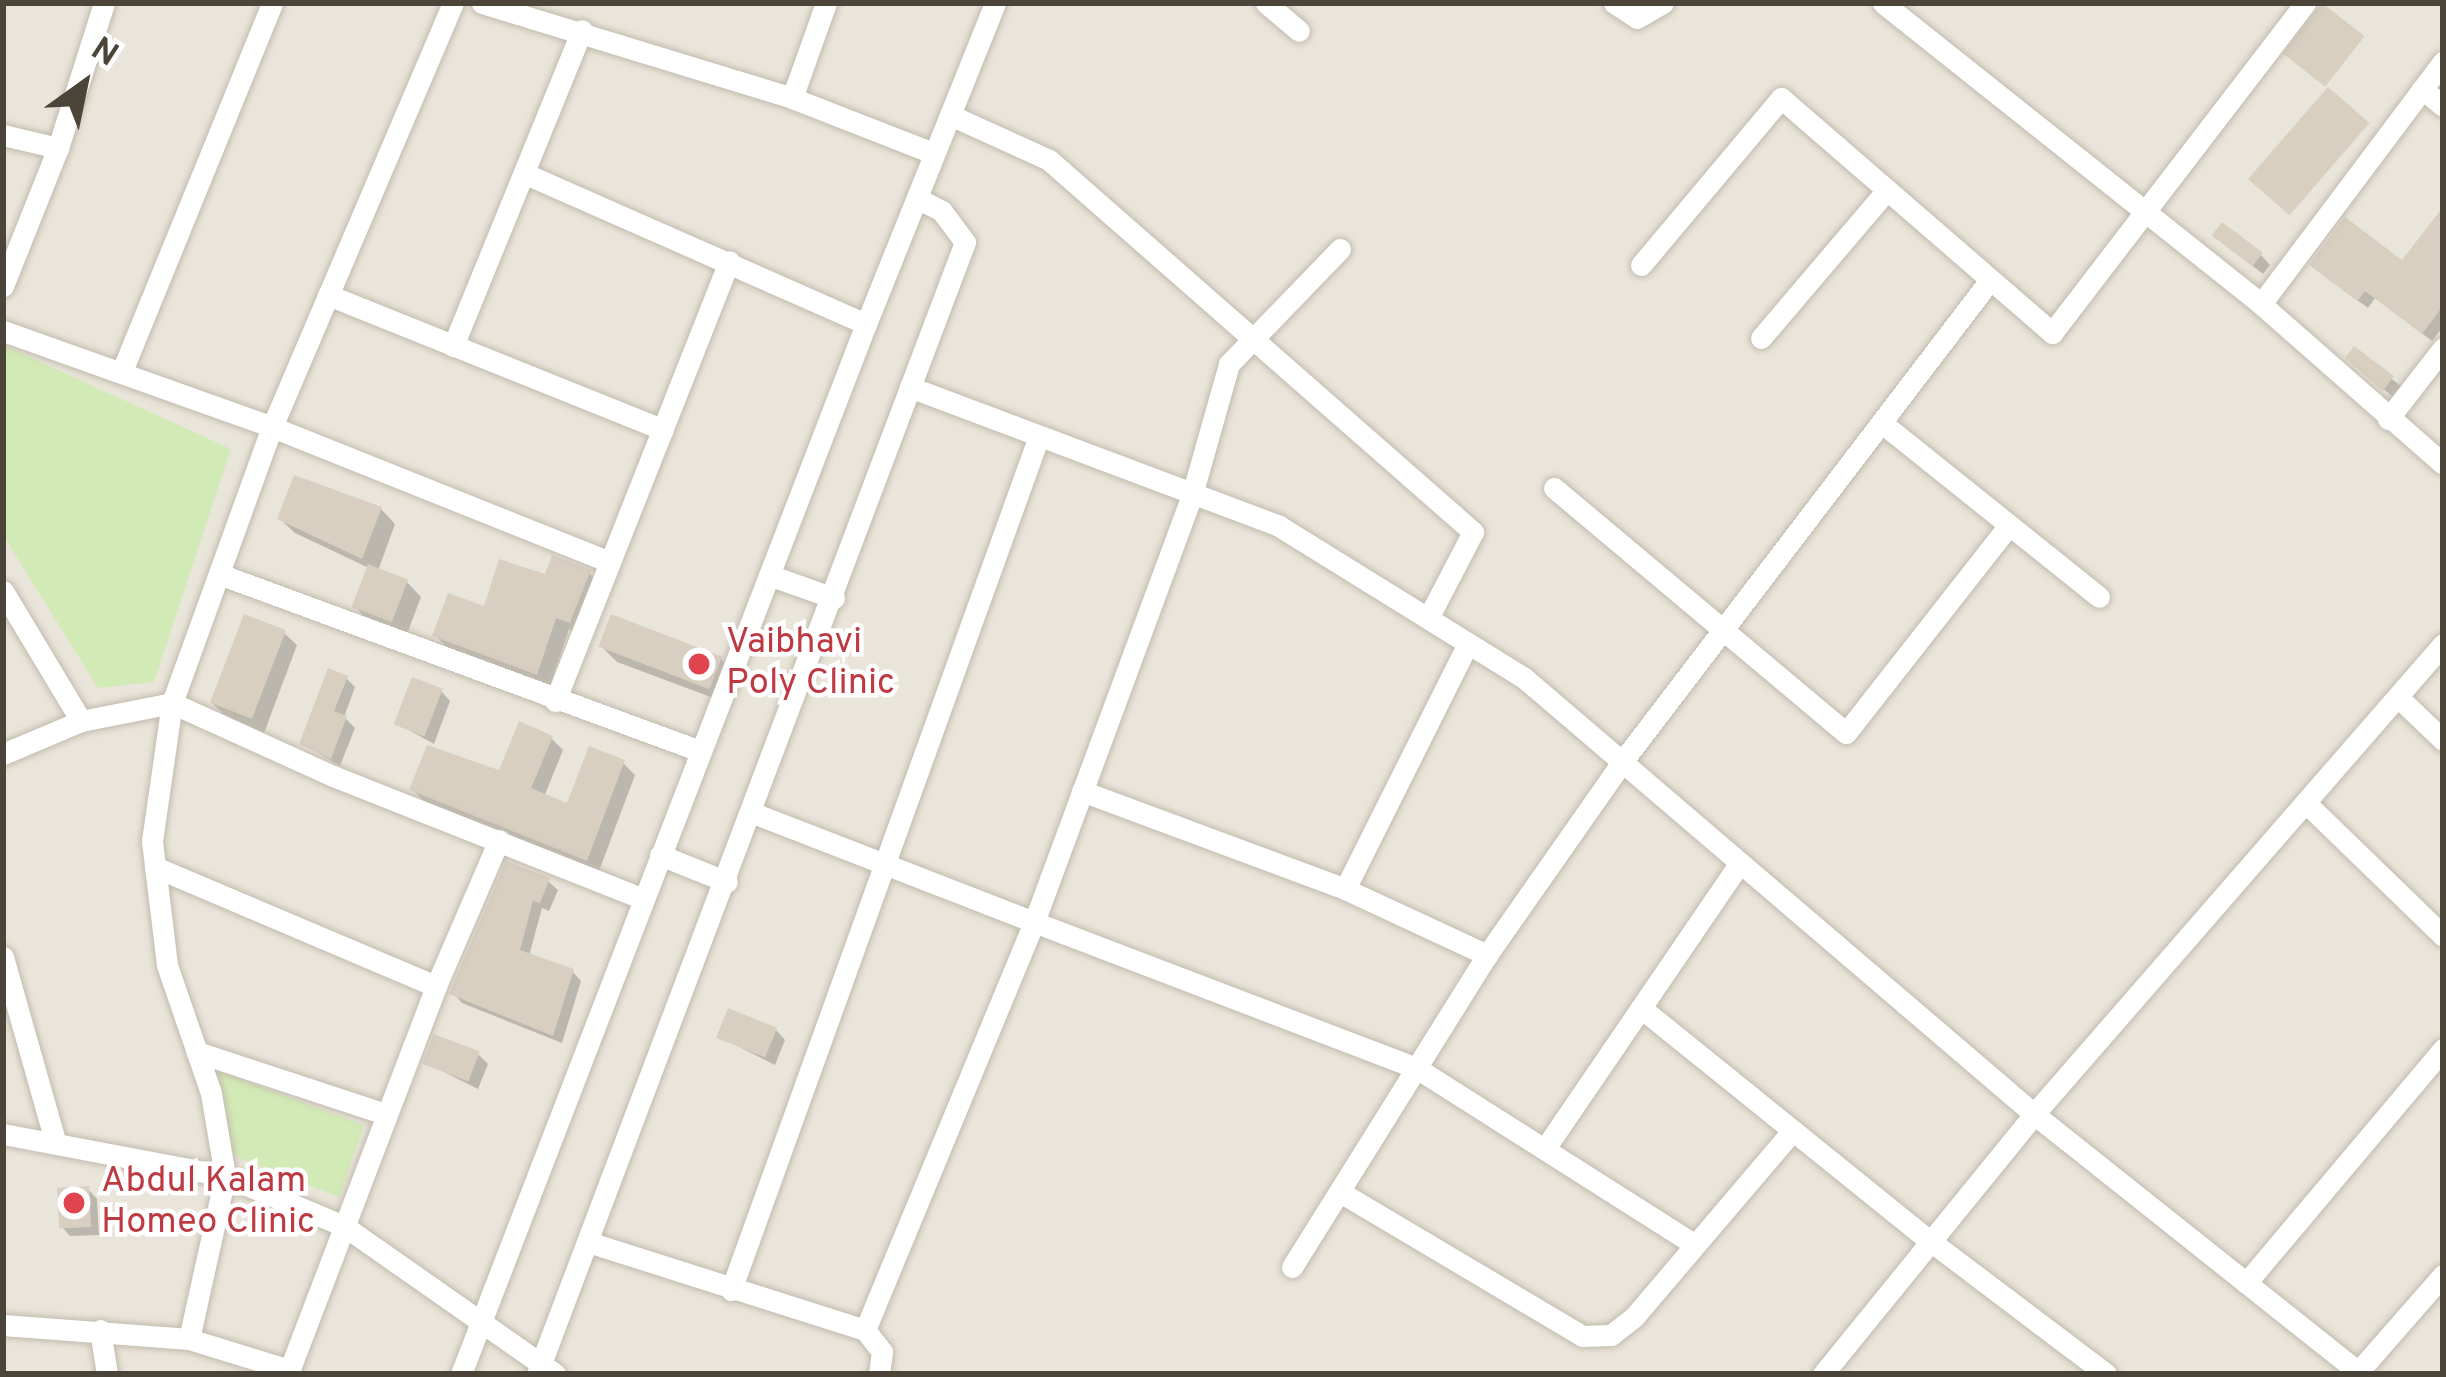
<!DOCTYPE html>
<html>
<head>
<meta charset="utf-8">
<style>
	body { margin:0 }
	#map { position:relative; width:2446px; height:1377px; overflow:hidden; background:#f6f3ec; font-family:Overpass,sans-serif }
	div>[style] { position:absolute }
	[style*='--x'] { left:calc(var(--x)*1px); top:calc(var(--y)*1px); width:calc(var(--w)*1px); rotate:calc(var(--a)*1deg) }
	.residential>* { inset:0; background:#eae5da; transform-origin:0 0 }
	.green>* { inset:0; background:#d2eab5 }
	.shadow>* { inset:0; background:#0003 }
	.building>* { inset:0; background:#d8cfc1; transform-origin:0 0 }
	.roads { filter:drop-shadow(0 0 3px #c2bbae) drop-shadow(0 0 3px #c2bbae) }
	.minor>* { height:21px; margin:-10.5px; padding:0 10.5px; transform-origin:10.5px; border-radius:10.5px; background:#fff }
	.dots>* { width:33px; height:33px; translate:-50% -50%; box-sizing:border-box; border:6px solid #fff; border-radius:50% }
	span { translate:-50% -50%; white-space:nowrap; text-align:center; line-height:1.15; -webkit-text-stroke:9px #fff; paint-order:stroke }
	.health-label { font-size:36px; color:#be3a42 }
	.left { translate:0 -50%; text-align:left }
	.frame { position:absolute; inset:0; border:6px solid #4b4439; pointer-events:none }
	.north { position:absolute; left:24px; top:24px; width:120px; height:120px; -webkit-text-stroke:9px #fff; paint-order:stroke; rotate:33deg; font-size:33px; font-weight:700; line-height:48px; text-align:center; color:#4b4439 }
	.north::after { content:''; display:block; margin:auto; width:42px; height:54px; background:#4b4439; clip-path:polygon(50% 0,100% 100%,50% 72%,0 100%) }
</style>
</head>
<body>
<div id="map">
	<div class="residential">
		<div style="left:3px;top:3px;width:2440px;height:1371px"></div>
	</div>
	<div class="green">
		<div style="clip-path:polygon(3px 345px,231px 449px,154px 682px,98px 688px,3px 535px)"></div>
		<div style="clip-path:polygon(215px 1070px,364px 1125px,339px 1197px,231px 1155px)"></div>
	</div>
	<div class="shadow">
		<div style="clip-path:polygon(2443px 213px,2443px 327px,2432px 341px,2375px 298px,2368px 308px,2322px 274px,2403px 264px)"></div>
		<div style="clip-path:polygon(2225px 245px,2261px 255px,2270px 265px,2263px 274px)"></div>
		<div style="clip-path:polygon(2355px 350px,2402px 387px,2394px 398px,2358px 367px)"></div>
		<div style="clip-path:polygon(381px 509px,395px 524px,378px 571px,407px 582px,421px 597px,407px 634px,369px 621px,354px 606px,369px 568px,295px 533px,280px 519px)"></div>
		<div style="clip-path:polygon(589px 573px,602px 586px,583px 634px,569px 629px,550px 686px,448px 649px,436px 636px,547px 578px)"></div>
		<div style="clip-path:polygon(284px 633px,297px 645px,264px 733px,223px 714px,211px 702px)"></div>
		<div style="clip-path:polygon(602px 647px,720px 658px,735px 673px,724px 702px,617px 662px)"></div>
		<div style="clip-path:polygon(346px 678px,355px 687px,344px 717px,355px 728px,340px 766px,303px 744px)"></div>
		<div style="clip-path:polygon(441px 691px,450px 701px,434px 744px,398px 724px)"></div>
		<div style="clip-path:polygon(551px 738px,563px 750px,544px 797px,568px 807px,623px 763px,635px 775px,599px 871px,424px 801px,412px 789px,501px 773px)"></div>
		<div style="clip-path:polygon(548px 881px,558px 890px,549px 911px,542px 908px,529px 956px,572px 971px,581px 981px,562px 1043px,462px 1003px,453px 993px)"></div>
		<div style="clip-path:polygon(776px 1030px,785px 1040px,775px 1065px,720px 1037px)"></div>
		<div style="clip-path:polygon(479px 1055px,488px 1064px,478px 1089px,426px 1063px)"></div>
		<div style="clip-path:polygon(88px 1189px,97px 1199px,99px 1235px,70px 1236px,61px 1226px)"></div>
	</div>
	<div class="building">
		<div style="left:2322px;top:3px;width:54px;height:64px;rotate:38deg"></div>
		<div style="left:2328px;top:87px;width:55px;height:122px;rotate:41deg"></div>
		<div style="clip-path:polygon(2443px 207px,2443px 306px,2422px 334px,2365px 291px,2357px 301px,2309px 265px,2345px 217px,2402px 260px)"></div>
		<div style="left:2222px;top:222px;width:51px;height:17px;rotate:37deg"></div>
		<div style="clip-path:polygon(2354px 346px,2394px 376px,2383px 391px,2345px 358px)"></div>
		<div style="clip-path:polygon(294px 475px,382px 507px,362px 559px,277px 519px)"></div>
		<div style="clip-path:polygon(552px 555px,591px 570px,570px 623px,556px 618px,537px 675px,432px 636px,448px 593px,484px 606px,499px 559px,545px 574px)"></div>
		<div style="left:368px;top:564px;width:43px;height:46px;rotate:21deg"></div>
		<div style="left:244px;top:614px;width:45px;height:95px;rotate:21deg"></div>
		<div style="left:611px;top:614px;width:119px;height:35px;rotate:21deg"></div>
		<div style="clip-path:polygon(328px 668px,348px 676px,334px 711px,347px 716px,331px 759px,299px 744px)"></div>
		<div style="left:412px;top:677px;width:33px;height:51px;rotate:21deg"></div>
		<div style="clip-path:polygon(519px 721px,553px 736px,531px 788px,567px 803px,589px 746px,625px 760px,587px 861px,409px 790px,427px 745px,499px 770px)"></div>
		<div style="clip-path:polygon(506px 861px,550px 878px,540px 903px,533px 901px,520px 950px,574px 969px,553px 1036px,449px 994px)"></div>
		<div style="left:728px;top:1008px;width:53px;height:32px;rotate:22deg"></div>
		<div style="left:434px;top:1034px;width:49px;height:32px;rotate:21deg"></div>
		<div style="left:89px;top:1186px;width:41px;height:32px;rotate:87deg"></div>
	</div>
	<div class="roads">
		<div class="minor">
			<div style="--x:482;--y:3;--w:324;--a:17"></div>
			<div style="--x:792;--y:98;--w:151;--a:21.3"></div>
			<div style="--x:1266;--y:3;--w:43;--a:40.3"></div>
			<div style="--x:1614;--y:3;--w:27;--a:33"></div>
			<div style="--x:1637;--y:18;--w:30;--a:-30"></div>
			<div style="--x:1883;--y:3;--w:483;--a:38.5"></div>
			<div style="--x:2261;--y:304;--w:242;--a:41.3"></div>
			<div style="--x:2422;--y:89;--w:27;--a:39"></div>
			<div style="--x:792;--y:98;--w:101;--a:-70.3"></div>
			<div style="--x:950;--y:115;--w:109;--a:24.4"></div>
			<div style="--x:1049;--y:160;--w:564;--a:41.26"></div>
			<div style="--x:1473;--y:532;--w:97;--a:117.6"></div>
			<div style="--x:3;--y:135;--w:57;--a:13.3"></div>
			<div style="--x:1340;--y:249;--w:160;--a:134"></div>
			<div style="--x:1229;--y:364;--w:136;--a:105.8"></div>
			<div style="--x:1192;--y:495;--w:455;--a:110.3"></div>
			<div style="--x:1034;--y:922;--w:411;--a:20.9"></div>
			<div style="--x:1418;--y:1069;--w:328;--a:32.4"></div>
			<div style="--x:1641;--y:265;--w:218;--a:-50"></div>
			<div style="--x:1781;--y:98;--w:359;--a:40.9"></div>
			<div style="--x:2052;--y:333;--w:416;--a:-52.5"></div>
			<div style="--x:3;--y:286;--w:149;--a:-68.3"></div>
			<div style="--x:58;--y:148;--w:152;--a:-72.4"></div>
			<div style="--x:328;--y:295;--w:361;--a:21.9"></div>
			<div style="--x:2261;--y:304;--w:303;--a:-53.1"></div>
			<div style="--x:866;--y:324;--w:346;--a:-68.1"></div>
			<div style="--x:3;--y:331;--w:286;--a:19.6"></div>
			<div style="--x:272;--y:427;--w:364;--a:21.8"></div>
			<div style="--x:1761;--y:338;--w:194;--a:-49.6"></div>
			<div style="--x:453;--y:346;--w:341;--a:-67.8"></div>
			<div style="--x:122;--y:371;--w:397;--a:-67.8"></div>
			<div style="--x:910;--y:387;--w:394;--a:20.6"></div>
			<div style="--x:1279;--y:526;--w:287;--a:31.8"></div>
			<div style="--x:1523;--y:677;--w:672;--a:40.54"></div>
			<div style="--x:2034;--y:1114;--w:418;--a:38.5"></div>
			<div style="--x:2388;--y:419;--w:90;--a:-52.2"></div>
			<div style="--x:1882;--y:423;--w:278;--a:38.7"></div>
			<div style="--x:1554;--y:488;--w:381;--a:40"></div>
			<div style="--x:1846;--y:733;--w:264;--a:-51.9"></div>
			<div style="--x:219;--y:574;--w:513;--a:20.2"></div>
			<div style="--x:769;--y:575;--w:69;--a:19.5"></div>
			<div style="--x:3;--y:591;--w:152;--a:59"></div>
			<div style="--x:81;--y:721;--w:93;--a:-11.2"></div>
			<div style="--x:172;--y:703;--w:177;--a:24.4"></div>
			<div style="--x:333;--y:776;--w:334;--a:21.6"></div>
			<div style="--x:2399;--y:698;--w:61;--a:43.7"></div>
			<div style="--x:555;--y:701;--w:473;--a:-68.4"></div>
			<div style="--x:3;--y:754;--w:85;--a:-22.9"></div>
			<div style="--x:1082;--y:791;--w:281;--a:20.4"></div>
			<div style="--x:1345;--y:889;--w:157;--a:24.9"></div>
			<div style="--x:2307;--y:804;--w:190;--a:44.1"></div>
			<div style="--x:660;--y:855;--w:72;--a:21.9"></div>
			<div style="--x:155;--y:867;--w:305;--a:23"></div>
			<div style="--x:1345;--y:889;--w:275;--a:-63.4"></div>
			<div style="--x:3;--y:957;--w:191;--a:74.2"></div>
			<div style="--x:1641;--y:1008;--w:370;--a:38.9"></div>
			<div style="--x:1929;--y:1240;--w:222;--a:37.1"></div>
			<div style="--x:197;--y:1052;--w:199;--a:18.2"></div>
			<div style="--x:3;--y:1134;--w:226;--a:10.7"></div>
			<div style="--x:225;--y:1176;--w:129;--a:22.8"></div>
			<div style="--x:344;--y:1226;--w:258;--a:35"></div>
			<div style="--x:1546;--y:1147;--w:344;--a:-55.7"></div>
			<div style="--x:1340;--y:1192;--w:282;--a:30.7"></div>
			<div style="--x:1583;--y:1336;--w:28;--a:-2"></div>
			<div style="--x:1611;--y:1335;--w:29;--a:-38"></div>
			<div style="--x:1634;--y:1317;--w:245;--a:-49.6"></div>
			<div style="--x:591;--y:1243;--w:287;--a:17.6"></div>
			<div style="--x:865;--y:1330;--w:442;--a:-67.5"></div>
			<div style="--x:1034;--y:922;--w:304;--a:-158.8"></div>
			<div style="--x:1292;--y:1267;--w:368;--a:-58"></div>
			<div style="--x:1487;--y:955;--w:236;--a:-55"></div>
			<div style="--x:1622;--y:762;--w:606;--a:-52.64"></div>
			<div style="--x:2246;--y:1283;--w:306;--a:-49.9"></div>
			<div style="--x:731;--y:1290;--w:908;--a:-70.17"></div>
			<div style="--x:3;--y:1325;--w:187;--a:4.3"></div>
			<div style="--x:189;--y:1339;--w:106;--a:17.1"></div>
			<div style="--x:100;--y:1330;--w:45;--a:81"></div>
			<div style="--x:865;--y:1330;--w:28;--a:52"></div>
			<div style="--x:882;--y:1352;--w:22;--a:98"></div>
			<div style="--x:189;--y:1339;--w:167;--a:-77.5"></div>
			<div style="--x:225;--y:1176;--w:84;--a:-99.6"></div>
			<div style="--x:211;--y:1093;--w:135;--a:-109"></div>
			<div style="--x:167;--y:965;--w:125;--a:-96.9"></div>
			<div style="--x:152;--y:841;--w:139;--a:-81.8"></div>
			<div style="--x:172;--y:703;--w:294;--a:-70.1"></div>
			<div style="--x:272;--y:427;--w:461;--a:-66.9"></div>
			<div style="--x:2358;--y:1372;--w:129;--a:-48.8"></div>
			<div style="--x:288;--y:1374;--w:415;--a:-69.1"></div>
			<div style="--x:436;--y:986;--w:159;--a:-66.7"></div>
			<div style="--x:461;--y:1374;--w:1125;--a:-68.91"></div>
			<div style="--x:866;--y:324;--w:374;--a:-156.2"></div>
			<div style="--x:537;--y:1374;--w:1210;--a:-69.29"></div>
			<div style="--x:965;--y:242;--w:39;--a:-127"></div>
			<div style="--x:942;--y:211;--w:28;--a:-153"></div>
			<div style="--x:1823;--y:1374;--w:335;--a:-50.9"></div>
			<div style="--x:2034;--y:1114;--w:623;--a:-48.97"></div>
		</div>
	</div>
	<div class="dots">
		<div style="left:699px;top:664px;background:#e0444e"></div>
		<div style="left:74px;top:1203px;background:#e0444e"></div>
	</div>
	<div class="health-label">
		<span class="left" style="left:726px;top:664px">Vaibhavi<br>Poly Clinic</span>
		<span class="left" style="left:101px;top:1203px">Abdul Kalam<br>Homeo Clinic</span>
	</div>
	<div class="frame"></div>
	<div class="north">N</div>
</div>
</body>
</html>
